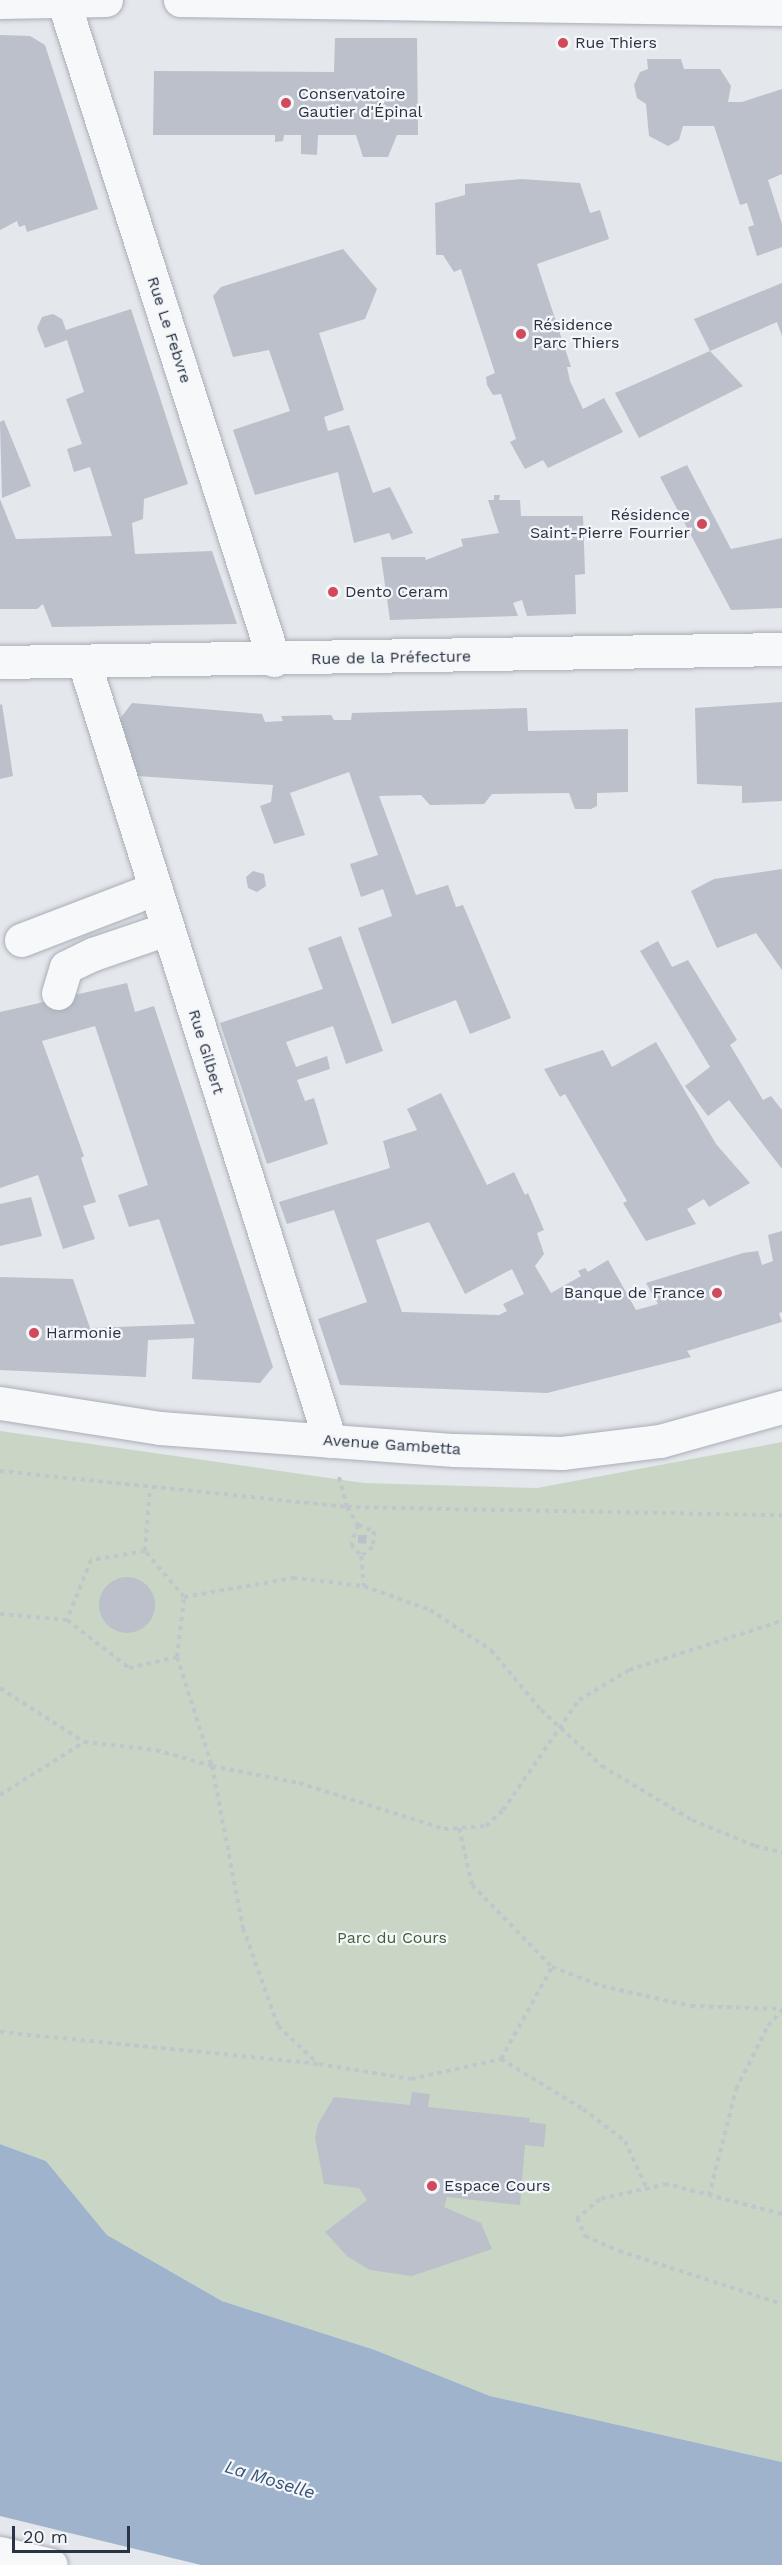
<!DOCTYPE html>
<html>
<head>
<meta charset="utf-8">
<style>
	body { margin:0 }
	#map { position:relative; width:782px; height:2565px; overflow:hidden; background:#e4e7ec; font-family:"Work Sans",sans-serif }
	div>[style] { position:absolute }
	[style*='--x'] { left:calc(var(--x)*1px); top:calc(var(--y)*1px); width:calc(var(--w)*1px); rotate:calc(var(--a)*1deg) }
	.green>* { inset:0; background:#c9d6c5 }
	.water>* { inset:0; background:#9fb4cc }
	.building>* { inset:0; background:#bbc0ca }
	.round { border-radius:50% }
	.path>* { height:4px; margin-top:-2px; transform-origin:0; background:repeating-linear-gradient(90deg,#c2c5cb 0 4.5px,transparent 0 9px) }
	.roads { filter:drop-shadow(0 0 2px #a9aeb7) drop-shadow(0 0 2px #a9aeb7) }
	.minor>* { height:33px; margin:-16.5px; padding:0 16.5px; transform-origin:16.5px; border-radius:16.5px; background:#f7f8fa }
	.dots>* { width:16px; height:16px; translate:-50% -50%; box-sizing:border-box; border:3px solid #f4f6f9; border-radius:50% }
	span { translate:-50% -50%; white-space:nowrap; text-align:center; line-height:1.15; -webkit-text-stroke:4.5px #f4f6f9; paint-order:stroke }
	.poi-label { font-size:16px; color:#2b3445 }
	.left { translate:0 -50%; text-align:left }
	.right { translate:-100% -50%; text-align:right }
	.street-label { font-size:16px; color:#2b3445 }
	.park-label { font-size:16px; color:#3f6138 }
	.water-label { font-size:18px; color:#34527a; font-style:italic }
	.scale { position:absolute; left:12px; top:2526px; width:118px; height:27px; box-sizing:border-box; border:3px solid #2b3445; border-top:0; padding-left:8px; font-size:18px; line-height:21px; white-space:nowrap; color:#2b3445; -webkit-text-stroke:4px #f4f6f9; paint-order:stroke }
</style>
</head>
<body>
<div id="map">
	<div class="green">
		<div style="clip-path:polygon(0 1431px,364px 1483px,537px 1488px,782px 1442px,782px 2462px,490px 2396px,375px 2350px,222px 2301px,107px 2235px,46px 2161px,0 2144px)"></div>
	</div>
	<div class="water">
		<div style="clip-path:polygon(0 2144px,46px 2161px,107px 2235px,222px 2301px,375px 2350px,490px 2396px,782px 2462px,782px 2565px,201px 2565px,0 2516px)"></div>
	</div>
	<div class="building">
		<div style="clip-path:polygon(0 35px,30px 36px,45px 45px,98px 209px,27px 232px,25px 225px,19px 227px,17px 221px,0 230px)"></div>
		<div style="clip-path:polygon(335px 38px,417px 38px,418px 135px,397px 135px,388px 157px,363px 157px,356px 135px,318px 135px,317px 155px,301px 154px,301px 135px,284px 135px,283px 141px,275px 142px,275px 135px,153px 135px,154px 71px,334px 72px)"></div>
		<div style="clip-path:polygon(647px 59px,681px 59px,684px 69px,720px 69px,731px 86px,728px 102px,742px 102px,782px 89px,782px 174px,768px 180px,782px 224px,782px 247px,757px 256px,748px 227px,754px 225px,747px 203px,740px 205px,714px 126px,683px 126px,679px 140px,668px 146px,649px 136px,646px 104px,637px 98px,634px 85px,640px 72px,648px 69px)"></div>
		<div style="clip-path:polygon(521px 179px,580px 183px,590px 213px,600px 210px,609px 239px,537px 264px,571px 367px,567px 367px,570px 381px,583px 409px,604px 398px,623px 432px,548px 468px,543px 460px,525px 469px,510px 442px,516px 439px,501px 394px,493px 395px,487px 385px,486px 377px,495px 373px,461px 269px,454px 272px,443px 255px,436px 255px,435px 203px,465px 195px,465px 184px)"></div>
		<div style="clip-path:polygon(343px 249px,377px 289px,365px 319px,319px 333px,344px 410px,324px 417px,328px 431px,349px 425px,373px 493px,390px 487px,413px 533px,392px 540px,389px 533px,354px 543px,338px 472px,255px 495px,233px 430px,290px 411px,269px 350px,233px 357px,213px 296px,221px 287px)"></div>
		<div style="clip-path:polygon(782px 283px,782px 336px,777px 322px,710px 351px,694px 319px)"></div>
		<div style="clip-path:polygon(131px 309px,188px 484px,144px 499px,143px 519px,132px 523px,135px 554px,212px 551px,237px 624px,52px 627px,43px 604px,37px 609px,0 609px,0 499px,16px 539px,112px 536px,90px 467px,74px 472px,67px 449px,82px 444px,66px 399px,84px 392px,67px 340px,45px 348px,37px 328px,42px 317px,53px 314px,62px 319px,66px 330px)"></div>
		<div style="clip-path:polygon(710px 351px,743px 386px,639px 438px,615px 393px)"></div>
		<div style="clip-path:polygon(4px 420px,31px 486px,2px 498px,0 422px)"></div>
		<div style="clip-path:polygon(687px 465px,731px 549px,782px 538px,782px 608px,731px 610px,660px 477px)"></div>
		<div style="clip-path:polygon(494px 495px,500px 495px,499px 500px,520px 500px,521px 516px,583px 516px,585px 574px,575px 575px,576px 614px,527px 616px,522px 600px,513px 603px,518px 616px,390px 620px,381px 557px,425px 557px,426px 560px,463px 546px,461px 539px,499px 533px,488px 500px,494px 500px)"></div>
		<div style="clip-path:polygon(782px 702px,782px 801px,742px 803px,742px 786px,697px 784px,695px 708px)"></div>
		<div style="clip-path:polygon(132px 703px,262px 714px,265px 722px,283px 721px,281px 716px,331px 715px,334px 720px,351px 720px,352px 713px,527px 708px,528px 731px,628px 729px,628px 792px,597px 793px,597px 806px,591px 809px,575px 809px,569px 793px,492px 794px,484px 804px,430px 805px,421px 795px,379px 796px,416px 895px,448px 885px,456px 907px,463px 905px,511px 1018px,470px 1034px,456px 1000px,392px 1024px,358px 928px,392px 916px,383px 889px,361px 897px,350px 864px,378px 855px,349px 772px,290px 793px,305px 835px,274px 844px,260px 806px,271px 802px,273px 785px,137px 776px,119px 720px)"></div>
		<div style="clip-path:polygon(2px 704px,13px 776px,0 779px,0 705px)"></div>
		<div style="clip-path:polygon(782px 869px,782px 970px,756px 933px,717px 948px,691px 891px,714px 879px)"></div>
		<div style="clip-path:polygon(253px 871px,264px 874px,266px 886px,257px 892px,248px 888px,246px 877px)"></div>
		<div style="clip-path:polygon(341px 936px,383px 1051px,346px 1064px,333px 1026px,286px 1042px,296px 1067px,327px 1056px,330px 1069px,297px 1080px,305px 1101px,314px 1098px,328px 1144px,267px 1164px,220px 1023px,323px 989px,308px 948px)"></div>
		<div style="clip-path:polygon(658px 941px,672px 967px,688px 960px,737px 1040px,730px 1045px,763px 1100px,771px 1096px,782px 1110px,782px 1169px,729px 1100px,708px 1116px,685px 1086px,710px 1067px,640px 951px)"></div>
		<div style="clip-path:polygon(127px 983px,135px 1012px,154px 1006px,184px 1096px,273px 1367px,260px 1383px,192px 1379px,194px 1338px,148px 1340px,146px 1377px,0 1370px,0 1277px,73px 1279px,90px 1328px,195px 1324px,159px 1219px,129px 1227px,118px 1195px,148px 1185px,95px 1026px,42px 1041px,84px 1156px,81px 1158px,96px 1202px,83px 1206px,95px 1239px,63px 1249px,38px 1175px,0 1188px,0 1012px)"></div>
		<div style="clip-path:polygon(656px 1042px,716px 1144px,750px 1183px,709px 1207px,704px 1199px,687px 1209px,696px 1224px,646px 1241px,623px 1203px,627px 1201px,565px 1094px,560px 1097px,544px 1069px,603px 1050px,612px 1067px)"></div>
		<div style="clip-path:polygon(evenodd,441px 1093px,487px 1185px,514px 1172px,525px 1195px,528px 1193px,544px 1230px,537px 1233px,544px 1254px,535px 1266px,551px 1293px,581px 1276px,578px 1271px,585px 1268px,588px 1272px,608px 1260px,636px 1310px,658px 1304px,646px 1283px,743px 1253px,758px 1251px,762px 1265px,773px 1261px,768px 1235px,782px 1231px,782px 1312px,779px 1313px,782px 1322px,687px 1351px,691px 1357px,547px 1393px,340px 1385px,318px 1319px,367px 1302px,334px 1210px,287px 1224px,279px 1202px,390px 1168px,383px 1141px,417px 1130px,407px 1109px,441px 1093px,429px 1222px,465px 1294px,512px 1269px,524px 1294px,503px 1304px,507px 1311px,499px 1315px,402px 1312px,376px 1240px,429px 1222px)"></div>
		<div style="clip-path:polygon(31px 1197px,42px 1236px,0 1246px,0 1204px)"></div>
		<div style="clip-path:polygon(358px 1535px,367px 1535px,366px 1544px,358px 1543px)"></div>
		<div class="round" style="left:99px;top:1577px;width:56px;height:56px"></div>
		<div style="clip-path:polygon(412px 2092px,430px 2094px,428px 2107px,530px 2118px,529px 2122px,546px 2124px,544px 2147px,525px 2145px,520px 2205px,447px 2197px,444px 2207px,481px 2223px,492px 2249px,412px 2276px,370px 2270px,348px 2257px,325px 2232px,367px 2200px,359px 2188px,324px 2184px,315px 2138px,318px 2124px,334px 2097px,410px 2105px)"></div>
	</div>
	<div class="path">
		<div style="--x:0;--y:1471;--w:349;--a:5.9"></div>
		<div style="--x:347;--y:1507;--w:435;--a:1.1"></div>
		<div style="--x:339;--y:1477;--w:31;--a:75"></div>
		<div style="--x:347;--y:1507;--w:21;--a:59"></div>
		<div style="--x:358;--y:1525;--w:17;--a:21"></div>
		<div style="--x:374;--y:1531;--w:16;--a:94"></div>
		<div style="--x:373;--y:1547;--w:15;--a:143"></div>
		<div style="--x:361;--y:1556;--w:30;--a:84"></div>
		<div style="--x:358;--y:1525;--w:20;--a:110"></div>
		<div style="--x:351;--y:1544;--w:16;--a:50"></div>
		<div style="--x:145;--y:1551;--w:63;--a:-85.5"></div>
		<div style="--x:184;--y:1597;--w:111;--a:-9.9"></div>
		<div style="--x:293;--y:1578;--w:71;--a:6.4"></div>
		<div style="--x:364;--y:1586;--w:70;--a:20"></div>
		<div style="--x:430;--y:1610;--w:73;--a:33.3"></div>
		<div style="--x:491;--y:1650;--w:78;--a:50.2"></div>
		<div style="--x:541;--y:1710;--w:83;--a:42.6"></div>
		<div style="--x:602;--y:1766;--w:105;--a:31"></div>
		<div style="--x:692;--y:1820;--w:68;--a:22.4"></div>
		<div style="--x:755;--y:1846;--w:28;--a:13"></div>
		<div style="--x:0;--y:1614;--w:67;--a:5.1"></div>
		<div style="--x:67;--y:1620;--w:78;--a:37.7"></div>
		<div style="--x:129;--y:1668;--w:49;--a:-12.9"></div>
		<div style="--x:177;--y:1657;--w:60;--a:-83.3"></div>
		<div style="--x:184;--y:1597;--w:60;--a:-130.3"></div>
		<div style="--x:145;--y:1551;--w:55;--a:170.5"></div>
		<div style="--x:91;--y:1560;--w:65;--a:111.8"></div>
		<div style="--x:177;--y:1657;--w:114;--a:72.2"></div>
		<div style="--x:212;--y:1766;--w:165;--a:79.2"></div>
		<div style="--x:243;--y:1928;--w:104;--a:70.3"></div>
		<div style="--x:278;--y:2026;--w:54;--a:43.5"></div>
		<div style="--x:0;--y:1688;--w:100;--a:32.7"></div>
		<div style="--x:0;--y:1795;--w:99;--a:-32.2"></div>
		<div style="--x:84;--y:1742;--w:72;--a:6.3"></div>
		<div style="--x:156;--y:1750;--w:58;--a:15.9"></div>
		<div style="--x:212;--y:1766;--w:89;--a:11.1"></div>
		<div style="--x:299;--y:1783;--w:152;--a:17.6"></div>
		<div style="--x:444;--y:1829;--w:42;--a:-4.1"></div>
		<div style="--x:486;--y:1826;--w:23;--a:-43"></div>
		<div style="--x:503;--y:1810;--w:134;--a:-55.4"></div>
		<div style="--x:579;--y:1700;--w:58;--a:-31"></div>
		<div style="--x:629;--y:1670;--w:161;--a:-17.8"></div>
		<div style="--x:459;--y:1828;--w:58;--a:77.2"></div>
		<div style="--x:472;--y:1885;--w:115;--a:45.7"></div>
		<div style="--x:552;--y:1967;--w:53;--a:20.8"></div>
		<div style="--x:602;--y:1986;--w:91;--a:12.7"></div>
		<div style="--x:691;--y:2006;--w:91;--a:1.9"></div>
		<div style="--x:0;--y:2032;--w:321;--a:5.7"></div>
		<div style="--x:319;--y:2064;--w:93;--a:9.3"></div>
		<div style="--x:411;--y:2079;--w:92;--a:-12.5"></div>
		<div style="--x:501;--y:2059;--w:105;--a:-61"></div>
		<div style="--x:501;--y:2059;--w:96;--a:31.4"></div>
		<div style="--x:583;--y:2109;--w:53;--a:37.3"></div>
		<div style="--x:625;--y:2141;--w:53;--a:65.4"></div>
		<div style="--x:709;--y:2196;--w:110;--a:-75.8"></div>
		<div style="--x:736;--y:2089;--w:71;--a:-63.1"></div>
		<div style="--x:768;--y:2026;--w:21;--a:-49"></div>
		<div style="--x:782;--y:2214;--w:119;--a:-165.4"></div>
		<div style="--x:667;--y:2184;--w:69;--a:167.4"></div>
		<div style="--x:600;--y:2199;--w:30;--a:140"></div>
		<div style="--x:577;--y:2218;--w:20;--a:66"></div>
		<div style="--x:585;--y:2236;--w:37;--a:24"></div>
		<div style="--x:619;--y:2251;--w:171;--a:18"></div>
	</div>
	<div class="roads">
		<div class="minor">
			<div style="--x:63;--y:0;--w:693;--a:72.27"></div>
			<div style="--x:180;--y:0;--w:602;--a:0.86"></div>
			<div style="--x:0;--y:2;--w:106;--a:-1.1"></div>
			<div style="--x:0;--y:662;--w:782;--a:-0.95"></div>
			<div style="--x:84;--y:662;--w:817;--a:72.47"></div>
			<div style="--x:21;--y:940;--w:142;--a:-21"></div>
			<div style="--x:58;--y:993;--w:27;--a:-73"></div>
			<div style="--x:66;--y:967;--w:30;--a:-26"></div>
			<div style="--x:93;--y:954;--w:78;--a:-18.7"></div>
			<div style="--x:0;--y:1403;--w:162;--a:8.9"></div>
			<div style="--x:160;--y:1428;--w:295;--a:4.3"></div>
			<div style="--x:454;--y:1450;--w:108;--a:1.6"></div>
			<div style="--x:562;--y:1453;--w:99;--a:-7"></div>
			<div style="--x:660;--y:1441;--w:127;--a:-15.6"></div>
			<div style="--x:0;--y:2553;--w:52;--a:13.2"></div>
		</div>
	</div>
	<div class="dots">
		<div style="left:563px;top:43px;background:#d1495b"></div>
		<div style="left:286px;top:103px;background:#d1495b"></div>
		<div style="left:521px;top:334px;background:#d1495b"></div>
		<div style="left:702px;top:524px;background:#d1495b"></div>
		<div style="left:333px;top:592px;background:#d1495b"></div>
		<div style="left:717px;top:1293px;background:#d1495b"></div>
		<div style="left:34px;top:1333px;background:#d1495b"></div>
		<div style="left:432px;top:2186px;background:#d1495b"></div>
	</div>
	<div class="poi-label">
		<span class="left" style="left:575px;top:43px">Rue Thiers</span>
		<span class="left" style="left:298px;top:103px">Conservatoire<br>Gautier d'Épinal</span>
		<span class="left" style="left:533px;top:334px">Résidence<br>Parc Thiers</span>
		<span class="right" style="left:690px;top:524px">Résidence<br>Saint-Pierre Fourrier</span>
		<span class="left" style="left:345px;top:592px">Dento Ceram</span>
		<span class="right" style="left:705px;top:1293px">Banque de France</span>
		<span class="left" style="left:46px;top:1333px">Harmonie</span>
		<span class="left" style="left:444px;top:2186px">Espace Cours</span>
	</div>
	<div class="street-label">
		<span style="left:169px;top:330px;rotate:72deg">Rue Le Febvre</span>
		<span style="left:391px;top:658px;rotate:-1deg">Rue de la Préfecture</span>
		<span style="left:206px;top:1052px;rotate:73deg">Rue Gilbert</span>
		<span style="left:392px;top:1445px;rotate:4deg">Avenue Gambetta</span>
	</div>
	<div class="park-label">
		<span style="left:392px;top:1938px">Parc du Cours</span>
	</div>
	<div class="water-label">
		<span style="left:270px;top:2480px;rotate:17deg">La Moselle</span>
	</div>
	<div class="scale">20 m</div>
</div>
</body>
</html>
